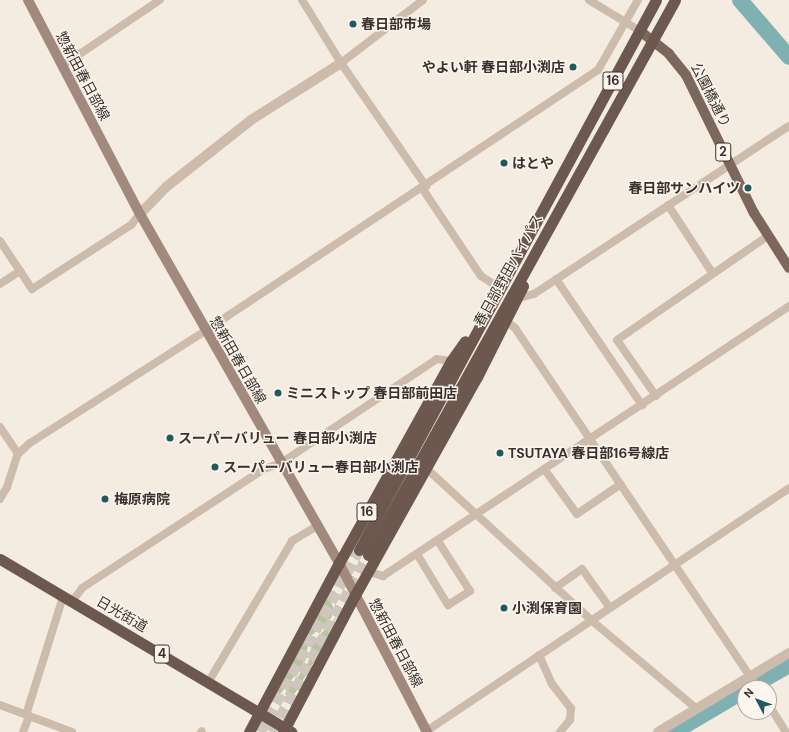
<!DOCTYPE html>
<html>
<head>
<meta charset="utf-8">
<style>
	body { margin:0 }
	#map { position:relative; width:789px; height:732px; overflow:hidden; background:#f4ebe1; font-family:"DM Sans","Noto Sans JP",sans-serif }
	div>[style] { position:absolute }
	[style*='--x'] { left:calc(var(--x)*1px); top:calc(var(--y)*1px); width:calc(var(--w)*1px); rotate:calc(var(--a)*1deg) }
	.green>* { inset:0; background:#b8c4a0 }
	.river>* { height:16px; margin:-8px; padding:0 8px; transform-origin:8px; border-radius:8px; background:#7fb0b2 }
	.trunk-tunnel>* { height:11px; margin-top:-5.5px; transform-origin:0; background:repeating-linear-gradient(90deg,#cfc6bd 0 11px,transparent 0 16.5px) }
	.minor>* { height:8px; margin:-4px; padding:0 4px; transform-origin:4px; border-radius:4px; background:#cdbbac }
	.tertiary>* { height:10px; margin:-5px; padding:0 5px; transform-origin:5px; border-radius:5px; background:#cdbbac }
	.secondary>* { height:10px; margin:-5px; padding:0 5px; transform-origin:5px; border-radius:5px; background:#a18a7d }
	.primary>* { height:10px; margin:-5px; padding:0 5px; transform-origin:5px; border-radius:5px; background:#7d675c }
	.trunk>* { height:11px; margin:-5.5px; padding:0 5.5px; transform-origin:5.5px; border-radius:5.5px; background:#6c584f }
	.dots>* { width:11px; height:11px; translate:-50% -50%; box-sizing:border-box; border:2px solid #fbf5ee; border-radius:50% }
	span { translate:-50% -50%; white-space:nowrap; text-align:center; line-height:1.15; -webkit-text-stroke:3px #fbf5ee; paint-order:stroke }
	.shield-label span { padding:1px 3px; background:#fbf5ee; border:1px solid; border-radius:3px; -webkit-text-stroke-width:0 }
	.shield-label { font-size:13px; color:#3b302b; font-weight:700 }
	.poi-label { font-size:14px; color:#3b302b; font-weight:700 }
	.left { translate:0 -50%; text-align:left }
	.right { translate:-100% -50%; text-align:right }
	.street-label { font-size:14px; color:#3b302b }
	.north { position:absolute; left:737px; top:680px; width:40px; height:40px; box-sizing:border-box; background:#fbf5ee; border:1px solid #aea6a0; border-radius:50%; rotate:311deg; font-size:11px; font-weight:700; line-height:16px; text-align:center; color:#3b302b }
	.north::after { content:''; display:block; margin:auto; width:14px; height:18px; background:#1f5a5e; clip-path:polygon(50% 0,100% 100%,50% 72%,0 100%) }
</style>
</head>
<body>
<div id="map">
	<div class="green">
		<div style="clip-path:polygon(329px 595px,334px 610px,331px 618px,311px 636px,302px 667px,280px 694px,274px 691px)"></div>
		<div style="clip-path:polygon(337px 615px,328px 638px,291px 700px,285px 694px,308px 663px,313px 641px,332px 623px)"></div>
	</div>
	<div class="river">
		<div style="--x:740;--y:0;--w:75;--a:49.3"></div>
		<div style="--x:749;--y:688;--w:46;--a:-29.9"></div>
		<div style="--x:674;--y:732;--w:82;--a:-30.6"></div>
	</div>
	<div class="trunk-tunnel">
		<div style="--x:260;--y:732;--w:207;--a:-61.5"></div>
		<div style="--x:272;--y:732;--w:201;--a:-61.5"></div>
	</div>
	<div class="minor">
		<div style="--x:302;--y:0;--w:74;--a:58.2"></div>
		<div style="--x:341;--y:63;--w:150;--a:55.4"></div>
		<div style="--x:589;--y:0;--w:60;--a:31.3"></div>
		<div style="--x:341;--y:63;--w:103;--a:-37.5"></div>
		<div style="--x:62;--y:66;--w:118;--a:-34"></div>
		<div style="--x:422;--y:188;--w:106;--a:56.2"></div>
		<div style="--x:481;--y:276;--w:24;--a:33"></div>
		<div style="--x:668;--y:205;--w:82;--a:56.9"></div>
		<div style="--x:0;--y:241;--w:58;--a:56.3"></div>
		<div style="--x:32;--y:289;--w:118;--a:-32.9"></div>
		<div style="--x:131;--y:225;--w:14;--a:-51"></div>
		<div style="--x:556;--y:279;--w:153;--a:55.7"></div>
		<div style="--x:0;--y:284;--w:24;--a:-33"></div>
		<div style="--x:516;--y:299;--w:19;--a:-16"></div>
		<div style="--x:534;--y:294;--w:305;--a:-33.4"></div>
		<div style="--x:505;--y:320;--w:13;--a:39"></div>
		<div style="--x:515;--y:328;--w:434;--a:56"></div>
		<div style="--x:656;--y:396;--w:68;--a:-124.9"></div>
		<div style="--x:617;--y:340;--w:183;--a:-34.6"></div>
		<div style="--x:0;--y:427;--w:32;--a:56"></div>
		<div style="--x:427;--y:469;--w:223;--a:42.6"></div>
		<div style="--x:591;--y:620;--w:138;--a:40"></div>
		<div style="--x:545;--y:470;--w:54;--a:54"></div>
		<div style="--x:577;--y:514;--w:53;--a:-34.3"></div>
		<div style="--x:0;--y:499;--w:14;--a:-60"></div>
		<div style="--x:7;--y:487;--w:35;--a:-72"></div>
		<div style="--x:18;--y:454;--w:16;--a:-43"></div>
		<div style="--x:30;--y:443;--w:208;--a:-32.6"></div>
		<div style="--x:205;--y:331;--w:472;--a:-33.6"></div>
		<div style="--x:598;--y:70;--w:81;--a:-60.3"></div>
		<div style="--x:417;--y:554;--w:60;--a:58.7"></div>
		<div style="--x:448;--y:605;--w:26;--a:-32"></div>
		<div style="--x:470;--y:591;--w:59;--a:-122.6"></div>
		<div style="--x:369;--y:572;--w:15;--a:16"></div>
		<div style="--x:383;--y:576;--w:488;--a:-33.6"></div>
		<div style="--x:555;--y:588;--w:33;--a:-35"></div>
		<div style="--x:582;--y:569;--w:48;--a:54.3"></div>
		<div style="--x:72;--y:602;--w:17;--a:-54"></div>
		<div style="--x:82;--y:588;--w:217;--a:-33.2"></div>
		<div style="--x:264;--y:469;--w:18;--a:-19"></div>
		<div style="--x:281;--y:463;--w:187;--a:-33.7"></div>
		<div style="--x:437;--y:359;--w:14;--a:8"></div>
		<div style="--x:539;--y:655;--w:32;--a:66"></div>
		<div style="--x:552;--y:684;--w:31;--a:52"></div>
		<div style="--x:571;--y:708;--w:12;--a:95"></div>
		<div style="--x:570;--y:720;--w:16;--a:130"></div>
		<div style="--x:209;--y:681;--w:163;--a:-59.3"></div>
		<div style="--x:292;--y:541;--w:29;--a:-31"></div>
		<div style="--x:0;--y:705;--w:77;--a:20.6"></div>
		<div style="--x:769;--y:705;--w:32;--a:58"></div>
		<div style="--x:26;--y:715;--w:124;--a:-72.6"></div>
		<div style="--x:23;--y:732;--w:17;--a:-69"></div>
		<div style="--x:201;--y:732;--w:1;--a:-45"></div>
		<div style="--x:425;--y:732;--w:438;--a:-33.8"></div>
	</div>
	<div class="tertiary">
		<div style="--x:140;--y:214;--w:37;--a:-46"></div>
		<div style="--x:166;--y:187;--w:108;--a:-38.2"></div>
		<div style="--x:251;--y:120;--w:107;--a:-32.3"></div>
		<div style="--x:658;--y:732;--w:153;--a:-31.1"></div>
	</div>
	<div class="secondary">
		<div style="--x:28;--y:0;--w:242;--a:62.4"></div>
		<div style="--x:140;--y:214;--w:402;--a:60.3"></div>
		<div style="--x:339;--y:563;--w:191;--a:62.5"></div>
	</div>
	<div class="primary">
		<div style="--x:640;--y:31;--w:37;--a:38"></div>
		<div style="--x:669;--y:54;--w:27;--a:51"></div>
		<div style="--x:686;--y:75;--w:154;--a:63.8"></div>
		<div style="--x:754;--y:213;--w:65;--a:57.5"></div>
	</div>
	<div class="trunk">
		<div style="--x:359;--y:550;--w:625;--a:-61.63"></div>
		<div style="--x:368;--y:555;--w:634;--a:-61.05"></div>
		<div style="--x:0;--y:559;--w:339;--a:30.7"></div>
		<div style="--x:249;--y:732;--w:191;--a:-62"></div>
		<div style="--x:339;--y:563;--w:231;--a:-61"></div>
		<div style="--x:451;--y:361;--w:24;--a:-55"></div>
		<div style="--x:283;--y:732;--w:155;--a:-62.3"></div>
		<div style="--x:355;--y:595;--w:250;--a:-60.8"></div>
		<div style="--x:477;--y:377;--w:102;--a:-63.2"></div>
	</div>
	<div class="dots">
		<div style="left:353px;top:24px;background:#1f5a5e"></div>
		<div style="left:573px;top:67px;background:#1f5a5e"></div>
		<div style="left:504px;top:163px;background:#1f5a5e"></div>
		<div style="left:748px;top:188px;background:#1f5a5e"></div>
		<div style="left:278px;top:393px;background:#1f5a5e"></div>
		<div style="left:170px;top:438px;background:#1f5a5e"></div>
		<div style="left:500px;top:453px;background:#1f5a5e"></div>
		<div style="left:215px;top:467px;background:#1f5a5e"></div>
		<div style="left:105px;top:499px;background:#1f5a5e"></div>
		<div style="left:504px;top:608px;background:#1f5a5e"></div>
	</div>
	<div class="shield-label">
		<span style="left:613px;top:81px">16</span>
		<span style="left:723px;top:152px">2</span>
		<span style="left:367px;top:512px">16</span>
		<span style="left:162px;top:654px">4</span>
	</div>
	<div class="poi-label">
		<span class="left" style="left:361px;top:24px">春日部市場</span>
		<span class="right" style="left:565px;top:67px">やよい軒 春日部小渕店</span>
		<span class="left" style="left:512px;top:163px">はとや</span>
		<span class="right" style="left:740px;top:188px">春日部サンハイツ</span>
		<span class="left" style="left:286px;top:393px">ミニストップ 春日部前田店</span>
		<span class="left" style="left:178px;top:438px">スーパーバリュー 春日部小渕店</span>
		<span class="left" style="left:508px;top:453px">TSUTAYA 春日部16号線店</span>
		<span class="left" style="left:223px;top:467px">スーパーバリュー春日部小渕店</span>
		<span class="left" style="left:114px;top:499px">梅原病院</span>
		<span class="left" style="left:512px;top:608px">小渕保育園</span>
	</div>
	<div class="street-label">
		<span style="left:83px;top:76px;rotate:62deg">惣新田春日部線</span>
		<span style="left:711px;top:95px;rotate:63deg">公園橋通り</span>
		<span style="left:508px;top:270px;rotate:-61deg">春日部野田バイパス</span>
		<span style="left:238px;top:360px;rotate:60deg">惣新田春日部線</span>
		<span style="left:122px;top:614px;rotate:30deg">日光街道</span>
		<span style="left:396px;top:643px;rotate:62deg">惣新田春日部線</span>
	</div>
	<div class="north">N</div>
</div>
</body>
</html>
